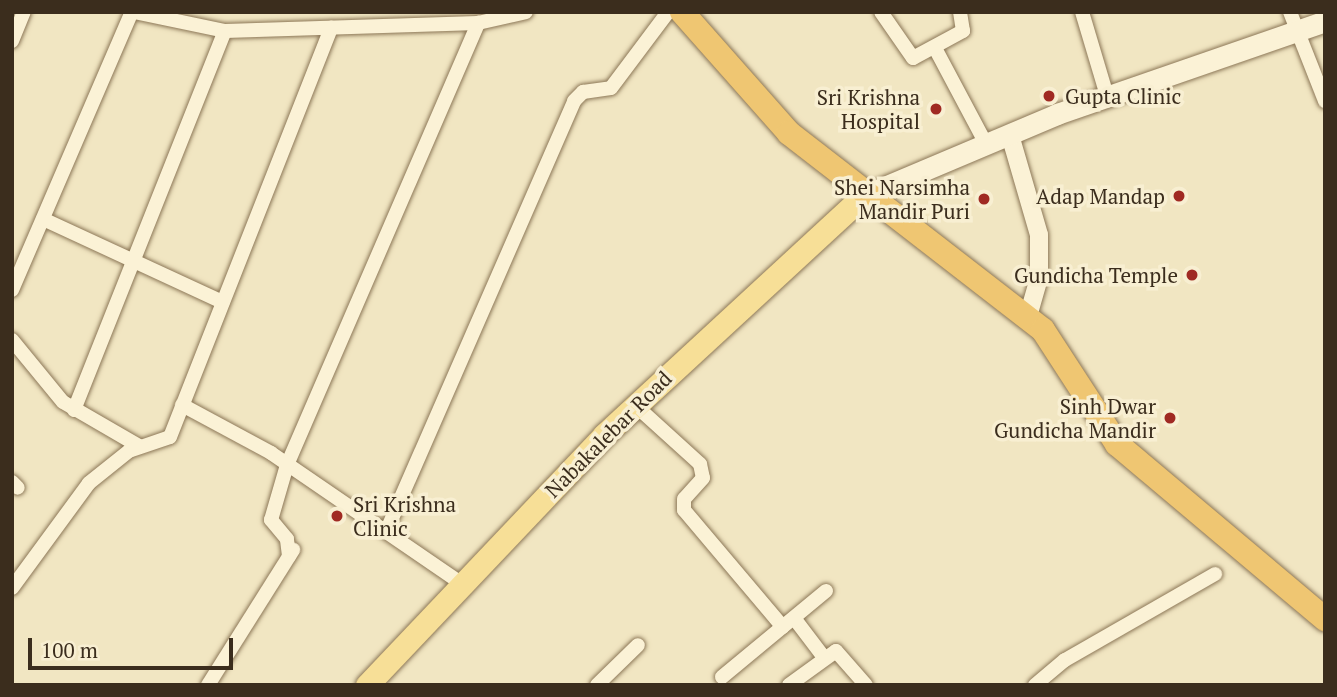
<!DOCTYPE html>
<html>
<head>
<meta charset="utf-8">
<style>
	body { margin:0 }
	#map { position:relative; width:1337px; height:697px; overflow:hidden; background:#f1e6c2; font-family:"PT Serif",serif }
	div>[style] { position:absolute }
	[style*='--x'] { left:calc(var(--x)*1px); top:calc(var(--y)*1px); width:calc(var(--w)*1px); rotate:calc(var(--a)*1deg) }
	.roads { filter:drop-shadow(0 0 2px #8c7757) drop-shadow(0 0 2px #8c7757) }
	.minor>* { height:14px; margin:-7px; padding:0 7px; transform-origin:7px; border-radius:7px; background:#fbf2d6 }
	.tertiary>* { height:18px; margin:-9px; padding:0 9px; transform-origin:9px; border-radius:9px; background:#fbf2d6 }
	.secondary>* { height:21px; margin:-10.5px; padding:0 10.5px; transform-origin:10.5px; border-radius:10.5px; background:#fbf2d6 }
	.primary>* { height:23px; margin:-11.5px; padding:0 11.5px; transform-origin:11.5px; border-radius:11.5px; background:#f7df97 }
	.trunk>* { height:24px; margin:-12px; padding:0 12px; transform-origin:12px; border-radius:12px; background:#efc672 }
	.dots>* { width:19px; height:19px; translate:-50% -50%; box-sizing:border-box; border:4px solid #f8efd2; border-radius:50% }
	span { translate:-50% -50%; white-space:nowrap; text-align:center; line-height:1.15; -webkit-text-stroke:7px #f8efd2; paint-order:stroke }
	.poi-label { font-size:21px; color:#3b2d1d }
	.left { translate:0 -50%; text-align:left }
	.right { translate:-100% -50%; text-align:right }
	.street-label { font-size:21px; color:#3b2d1d }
	.frame { position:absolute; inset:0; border:14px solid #3b2d1d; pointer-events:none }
	.scale { position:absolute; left:28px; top:638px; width:205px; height:32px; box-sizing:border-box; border:4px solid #3b2d1d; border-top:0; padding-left:9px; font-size:21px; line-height:24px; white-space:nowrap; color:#3b2d1d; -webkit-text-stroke:5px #f8efd2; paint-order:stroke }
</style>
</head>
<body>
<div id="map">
	<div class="roads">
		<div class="minor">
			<div style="--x:134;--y:12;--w:93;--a:11.8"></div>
			<div style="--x:225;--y:31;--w:253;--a:-1.8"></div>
			<div style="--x:478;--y:23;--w:49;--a:-12.9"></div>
			<div style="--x:881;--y:12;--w:56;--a:55.2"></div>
			<div style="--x:913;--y:58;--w:57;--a:-28.4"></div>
			<div style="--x:963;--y:31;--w:19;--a:-99"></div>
			<div style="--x:1082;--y:12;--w:88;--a:73.4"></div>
			<div style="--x:1290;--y:12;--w:96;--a:68.5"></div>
			<div style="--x:12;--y:41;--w:31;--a:-68"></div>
			<div style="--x:935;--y:48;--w:111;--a:62"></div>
			<div style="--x:43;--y:219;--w:198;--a:24.8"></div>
			<div style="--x:12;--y:290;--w:303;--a:-66.7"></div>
			<div style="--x:12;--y:340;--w:80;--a:50.6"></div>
			<div style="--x:63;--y:402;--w:88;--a:30.1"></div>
			<div style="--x:182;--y:405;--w:101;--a:28.3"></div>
			<div style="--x:271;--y:453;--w:230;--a:34.4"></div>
			<div style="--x:635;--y:405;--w:88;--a:42.2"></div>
			<div style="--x:700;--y:464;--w:14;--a:78"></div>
			<div style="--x:703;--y:478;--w:28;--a:132"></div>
			<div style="--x:684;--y:499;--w:11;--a:90"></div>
			<div style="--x:684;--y:510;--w:153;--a:49.8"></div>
			<div style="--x:74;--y:410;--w:408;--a:-68.3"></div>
			<div style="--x:12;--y:482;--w:8;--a:45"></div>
			<div style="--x:386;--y:532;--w:470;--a:-66.4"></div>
			<div style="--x:574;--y:101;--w:13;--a:-45"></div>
			<div style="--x:583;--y:92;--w:28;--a:-8"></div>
			<div style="--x:611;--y:88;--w:95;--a:-53.1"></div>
			<div style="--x:289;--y:556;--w:17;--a:-97"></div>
			<div style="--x:287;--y:539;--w:25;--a:-130"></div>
			<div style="--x:271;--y:520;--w:57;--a:-73.8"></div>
			<div style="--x:287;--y:465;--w:482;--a:-66.6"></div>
			<div style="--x:12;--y:588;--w:130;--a:-53.7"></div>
			<div style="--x:89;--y:483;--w:51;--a:-38.7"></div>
			<div style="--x:129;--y:451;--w:43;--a:-18.9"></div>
			<div style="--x:170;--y:437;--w:440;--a:-68.5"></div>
			<div style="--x:794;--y:618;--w:48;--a:52.7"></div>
			<div style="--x:722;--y:677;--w:135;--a:-39.6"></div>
			<div style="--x:208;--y:685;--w:160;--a:-57.8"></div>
			<div style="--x:597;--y:685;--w:57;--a:-44.3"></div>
			<div style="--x:789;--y:685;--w:58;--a:-35.9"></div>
			<div style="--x:836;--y:651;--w:45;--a:48.6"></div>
			<div style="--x:1035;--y:685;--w:39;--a:-40"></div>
			<div style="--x:1065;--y:660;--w:173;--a:-29.8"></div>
		</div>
		<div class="tertiary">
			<div style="--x:1010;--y:135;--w:104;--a:73.8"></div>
			<div style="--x:1039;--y:235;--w:43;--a:90"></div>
			<div style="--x:1039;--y:278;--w:40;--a:106"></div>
		</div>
		<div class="secondary">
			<div style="--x:863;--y:196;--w:211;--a:-22.9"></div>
			<div style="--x:1057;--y:114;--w:284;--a:-19.1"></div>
		</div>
		<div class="primary">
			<div style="--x:367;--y:685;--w:344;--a:-46.5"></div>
			<div style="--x:604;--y:435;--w:352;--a:-42.7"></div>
		</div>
		<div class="trunk">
			<div style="--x:682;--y:12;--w:162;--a:48.5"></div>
			<div style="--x:789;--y:133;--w:321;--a:37.8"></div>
			<div style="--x:1043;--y:330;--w:136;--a:57"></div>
			<div style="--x:1117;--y:444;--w:272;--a:40.1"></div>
		</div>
	</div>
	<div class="dots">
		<div style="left:1049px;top:96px;background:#a02a23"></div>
		<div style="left:936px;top:109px;background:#a02a23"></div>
		<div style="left:1179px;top:196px;background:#a02a23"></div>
		<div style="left:984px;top:199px;background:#a02a23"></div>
		<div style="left:1192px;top:275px;background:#a02a23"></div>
		<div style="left:1170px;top:418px;background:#a02a23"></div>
		<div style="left:337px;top:516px;background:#a02a23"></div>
	</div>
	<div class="poi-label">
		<span class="left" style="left:1065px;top:96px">Gupta Clinic</span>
		<span class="right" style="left:920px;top:109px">Sri Krishna<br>Hospital</span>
		<span class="right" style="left:970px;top:199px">Shei Narsimha<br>Mandir Puri</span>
		<span class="right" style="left:1165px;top:196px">Adap Mandap</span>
		<span class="right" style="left:1178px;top:275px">Gundicha Temple</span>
		<span class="right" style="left:1156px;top:418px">Sinh Dwar<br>Gundicha Mandir</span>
		<span class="left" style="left:353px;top:516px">Sri Krishna<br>Clinic</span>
	</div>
	<div class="street-label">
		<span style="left:608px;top:434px;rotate:-45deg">Nabakalebar Road</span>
	</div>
	<div class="frame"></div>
	<div class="scale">100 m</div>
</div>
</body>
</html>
